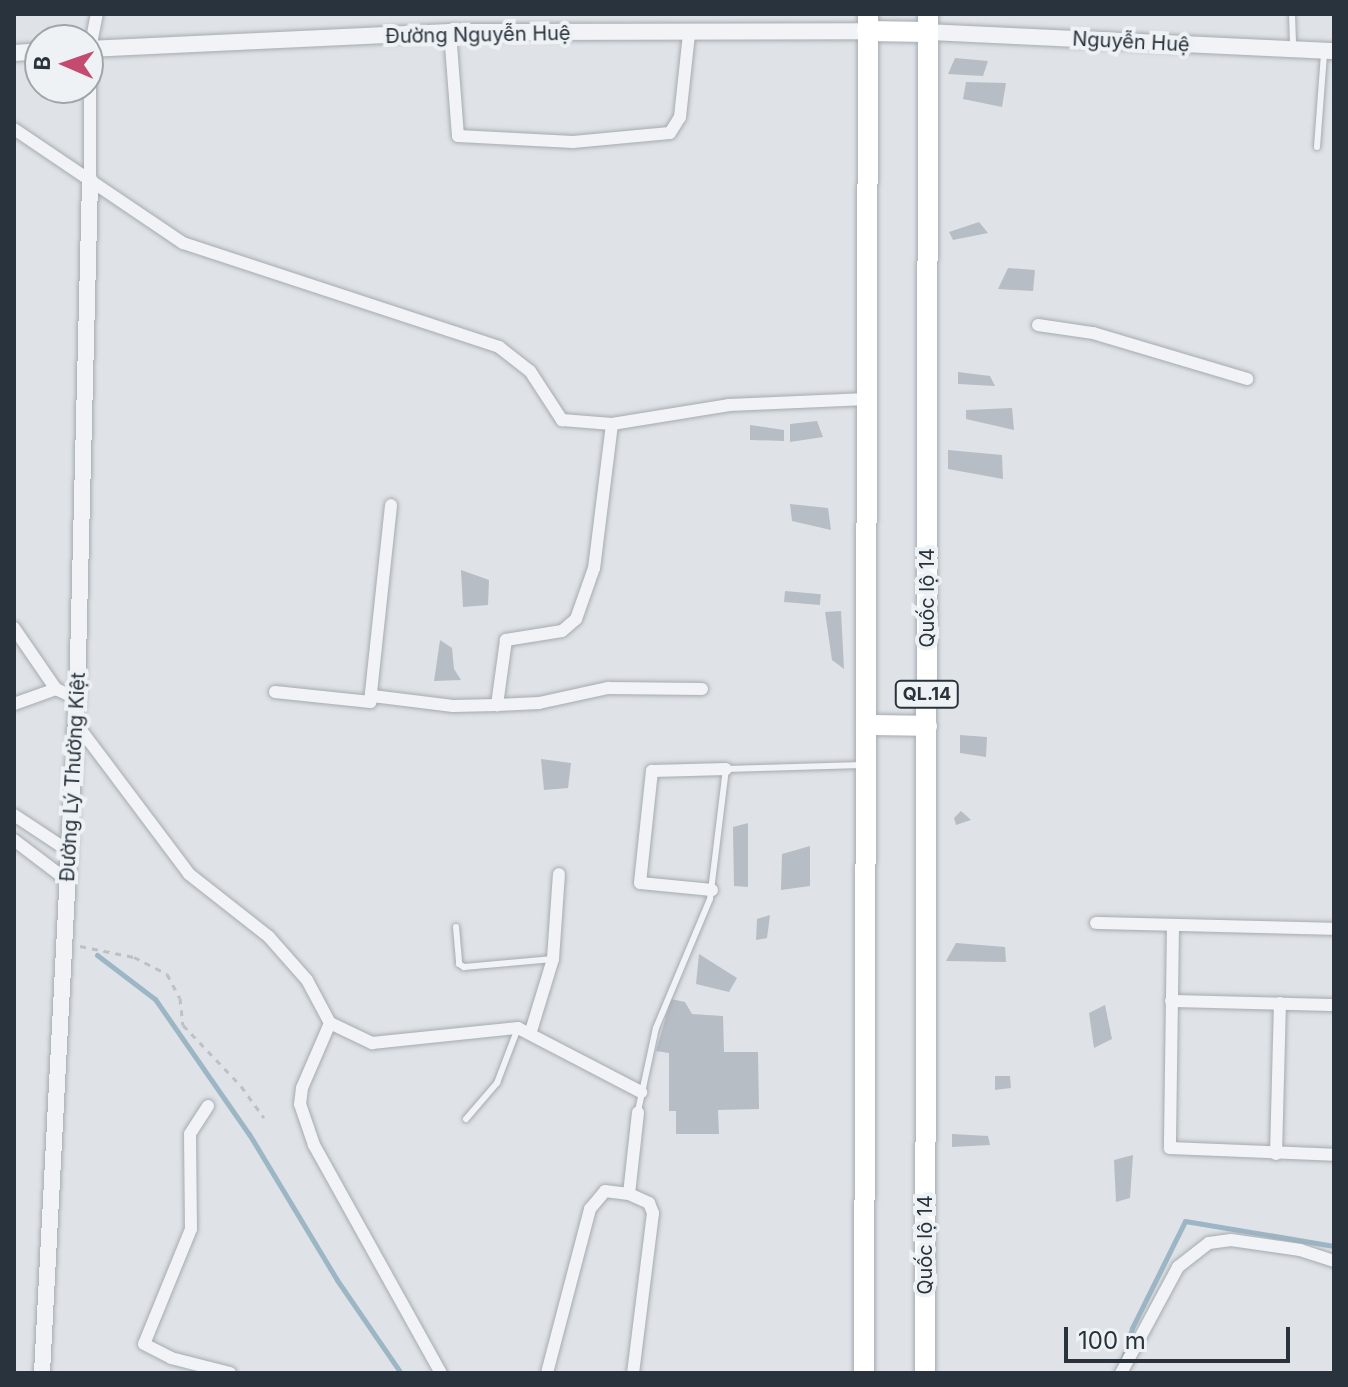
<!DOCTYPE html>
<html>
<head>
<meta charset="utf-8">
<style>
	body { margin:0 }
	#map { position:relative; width:1348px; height:1387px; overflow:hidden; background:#dfe3e7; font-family:Inter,sans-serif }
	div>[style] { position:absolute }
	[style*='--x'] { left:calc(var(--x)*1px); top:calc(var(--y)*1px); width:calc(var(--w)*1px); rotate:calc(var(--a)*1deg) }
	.stream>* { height:5px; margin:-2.5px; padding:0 2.5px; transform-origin:2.5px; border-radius:2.5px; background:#9cb6c5 }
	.building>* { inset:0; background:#b6bdc4; transform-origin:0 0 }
	.path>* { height:3px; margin-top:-1.5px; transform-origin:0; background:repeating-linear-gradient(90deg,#bdc1c6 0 6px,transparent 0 12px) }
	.roads { filter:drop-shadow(0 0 2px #a5abb1) drop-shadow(0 0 2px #a5abb1) }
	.service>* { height:6px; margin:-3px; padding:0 3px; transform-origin:3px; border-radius:3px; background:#f1f3f6 }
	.minor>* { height:12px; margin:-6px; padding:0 6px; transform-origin:6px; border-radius:6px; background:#f1f3f6 }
	.tertiary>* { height:16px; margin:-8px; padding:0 8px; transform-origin:8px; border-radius:8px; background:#f1f3f6 }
	.trunk>* { height:20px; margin:-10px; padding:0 10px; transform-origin:10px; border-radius:10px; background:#fff }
	span { translate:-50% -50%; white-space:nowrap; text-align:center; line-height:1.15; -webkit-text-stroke:8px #eef2f5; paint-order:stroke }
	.shield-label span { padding:2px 6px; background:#eef2f5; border:2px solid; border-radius:6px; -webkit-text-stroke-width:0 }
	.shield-label { font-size:18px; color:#29333d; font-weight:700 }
	.street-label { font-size:20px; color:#29333d }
	.frame { position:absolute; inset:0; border:16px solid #29333d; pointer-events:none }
	.north { position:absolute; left:24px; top:24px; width:80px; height:80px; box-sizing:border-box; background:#eef2f5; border:2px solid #9fa6ab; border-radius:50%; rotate:272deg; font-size:22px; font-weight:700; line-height:32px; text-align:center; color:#29333d }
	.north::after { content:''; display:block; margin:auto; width:28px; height:36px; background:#c54a70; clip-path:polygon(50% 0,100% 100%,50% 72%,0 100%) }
	.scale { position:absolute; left:1064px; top:1327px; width:226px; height:36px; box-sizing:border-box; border:4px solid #29333d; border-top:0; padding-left:10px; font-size:24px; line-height:28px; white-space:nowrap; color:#29333d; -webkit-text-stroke:6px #eef2f5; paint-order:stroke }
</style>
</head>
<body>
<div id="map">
	<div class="stream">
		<div style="--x:97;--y:955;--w:73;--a:37.2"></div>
		<div style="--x:155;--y:999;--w:165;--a:55.2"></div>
		<div style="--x:249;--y:1134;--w:170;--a:58.9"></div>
		<div style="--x:337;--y:1280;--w:113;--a:55.5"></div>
		<div style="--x:1122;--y:1361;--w:34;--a:-73"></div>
		<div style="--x:1132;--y:1328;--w:119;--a:-63.6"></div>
		<div style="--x:1185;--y:1221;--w:151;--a:9.5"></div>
	</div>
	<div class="building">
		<div style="clip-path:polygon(955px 58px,988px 61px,983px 76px,948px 74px)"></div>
		<div style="clip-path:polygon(966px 82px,1006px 83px,1002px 107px,963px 99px)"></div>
		<div style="clip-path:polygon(979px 222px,988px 233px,953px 240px,949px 232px)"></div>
		<div style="clip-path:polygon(1008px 268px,1035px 270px,1033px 291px,998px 289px)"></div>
		<div style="clip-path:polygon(958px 372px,990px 376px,995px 386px,958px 384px)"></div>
		<div style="clip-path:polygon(1012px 408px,1014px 430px,966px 419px,966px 410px)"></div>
		<div style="clip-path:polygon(817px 421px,823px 437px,790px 442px,790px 424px)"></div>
		<div style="clip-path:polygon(750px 425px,784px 430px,784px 441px,750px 440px)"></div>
		<div style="clip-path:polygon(948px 450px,1002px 455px,1003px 479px,948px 469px)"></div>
		<div style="clip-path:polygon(790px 504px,828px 508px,831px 530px,792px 521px)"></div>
		<div style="clip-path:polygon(461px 570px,489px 580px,488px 605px,463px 607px)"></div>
		<div style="left:785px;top:591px;width:36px;height:11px;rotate:5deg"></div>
		<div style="clip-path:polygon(841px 611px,844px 669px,832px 660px,825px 612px)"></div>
		<div style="clip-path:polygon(440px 640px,452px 648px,454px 669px,461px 680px,434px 681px)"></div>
		<div style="clip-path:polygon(960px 735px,987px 737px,986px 757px,960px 753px)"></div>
		<div style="clip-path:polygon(541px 759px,571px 763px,568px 788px,544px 790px)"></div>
		<div style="clip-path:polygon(961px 811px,971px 820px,956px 825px,954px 818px)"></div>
		<div style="clip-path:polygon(748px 823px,748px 887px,734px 886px,733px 827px)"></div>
		<div style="clip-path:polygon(810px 846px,810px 886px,781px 890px,782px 854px)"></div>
		<div style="clip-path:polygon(770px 915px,767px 938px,756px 940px,757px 919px)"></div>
		<div style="clip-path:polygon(956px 943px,1005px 947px,1006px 962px,946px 961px)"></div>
		<div style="clip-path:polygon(699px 954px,737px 978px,729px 992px,696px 984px)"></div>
		<div style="clip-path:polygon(671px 999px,685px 1002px,692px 1014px,723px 1016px,724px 1052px,758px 1052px,759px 1109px,718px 1110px,719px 1134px,676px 1134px,676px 1111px,669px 1111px,669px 1053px,656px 1051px)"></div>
		<div style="clip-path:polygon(1105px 1005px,1112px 1039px,1094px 1048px,1089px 1013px)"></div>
		<div style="clip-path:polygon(995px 1076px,1010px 1076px,1011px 1088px,995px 1090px)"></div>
		<div style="clip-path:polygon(952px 1134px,988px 1136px,990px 1145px,952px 1147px)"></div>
		<div style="clip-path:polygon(1133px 1155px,1130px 1198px,1116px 1202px,1114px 1160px)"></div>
	</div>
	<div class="path">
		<div style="--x:80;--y:946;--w:55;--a:11.5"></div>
		<div style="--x:134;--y:957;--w:37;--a:27"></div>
		<div style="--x:167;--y:974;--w:27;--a:62"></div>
		<div style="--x:180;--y:998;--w:27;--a:84"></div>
		<div style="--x:183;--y:1025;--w:84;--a:46.4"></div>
		<div style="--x:241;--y:1086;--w:39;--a:54"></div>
	</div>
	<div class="roads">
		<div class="service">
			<div style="--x:1292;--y:14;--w:35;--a:88"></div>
			<div style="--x:1317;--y:147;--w:93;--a:-85.7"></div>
			<div style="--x:456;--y:927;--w:37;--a:85"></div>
			<div style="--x:459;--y:964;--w:6;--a:31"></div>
			<div style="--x:464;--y:967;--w:89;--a:-5.1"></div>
			<div style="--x:638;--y:1111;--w:85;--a:-77.8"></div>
			<div style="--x:656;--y:1028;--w:140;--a:-67.3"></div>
			<div style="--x:710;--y:899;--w:131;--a:-83"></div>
			<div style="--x:726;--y:769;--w:136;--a:-1.7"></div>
			<div style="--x:466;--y:1119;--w:48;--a:-49.3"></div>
			<div style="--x:497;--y:1083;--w:59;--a:-69.1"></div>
		</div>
		<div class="minor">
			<div style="--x:450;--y:32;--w:104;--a:85.6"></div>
			<div style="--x:458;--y:136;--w:115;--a:3"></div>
			<div style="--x:573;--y:142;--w:97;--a:-5.3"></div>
			<div style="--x:670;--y:133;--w:19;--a:-58"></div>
			<div style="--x:680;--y:117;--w:83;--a:-83.8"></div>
			<div style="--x:14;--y:129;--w:204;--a:34"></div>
			<div style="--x:183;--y:243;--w:333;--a:18.2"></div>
			<div style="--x:499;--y:347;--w:39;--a:38"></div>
			<div style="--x:530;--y:371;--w:59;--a:56.9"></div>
			<div style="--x:562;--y:420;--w:50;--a:4.6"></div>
			<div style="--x:612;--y:424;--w:145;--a:97.1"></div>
			<div style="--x:594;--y:568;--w:54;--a:109.4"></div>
			<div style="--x:576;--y:619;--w:18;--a:139"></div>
			<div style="--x:562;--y:631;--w:57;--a:170.9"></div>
			<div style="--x:506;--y:640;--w:66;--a:97.9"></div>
			<div style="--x:497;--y:705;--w:44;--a:178.7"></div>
			<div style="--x:453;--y:706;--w:81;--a:-172.9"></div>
			<div style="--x:90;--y:181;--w:132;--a:-90"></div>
			<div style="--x:90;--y:49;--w:36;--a:-79"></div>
			<div style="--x:1038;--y:325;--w:56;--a:8.3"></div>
			<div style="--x:1093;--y:333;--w:161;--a:16.6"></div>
			<div style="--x:612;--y:424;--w:119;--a:-9.2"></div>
			<div style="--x:729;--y:405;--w:138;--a:-2.5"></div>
			<div style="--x:14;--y:628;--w:74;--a:55.5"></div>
			<div style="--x:56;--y:689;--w:23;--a:25"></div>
			<div style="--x:275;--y:692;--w:96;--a:6"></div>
			<div style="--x:370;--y:702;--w:198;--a:-83.9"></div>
			<div style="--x:14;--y:704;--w:45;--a:-19.7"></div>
			<div style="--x:497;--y:705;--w:42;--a:-2.7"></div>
			<div style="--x:539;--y:703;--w:71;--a:-12.3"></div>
			<div style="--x:608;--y:688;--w:94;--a:0.6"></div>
			<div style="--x:75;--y:722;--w:190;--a:53.1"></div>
			<div style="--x:189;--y:874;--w:102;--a:38.2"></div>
			<div style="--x:269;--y:937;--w:57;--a:48.5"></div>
			<div style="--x:307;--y:980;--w:49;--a:61.9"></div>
			<div style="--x:330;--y:1023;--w:71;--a:113.3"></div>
			<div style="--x:302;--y:1088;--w:16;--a:97"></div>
			<div style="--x:300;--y:1104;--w:43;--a:71.1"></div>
			<div style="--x:314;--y:1145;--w:261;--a:60.9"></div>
			<div style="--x:14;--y:815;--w:64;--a:33.4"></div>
			<div style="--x:14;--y:840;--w:68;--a:37.2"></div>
			<div style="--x:712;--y:890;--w:72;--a:-174.4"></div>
			<div style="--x:640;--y:883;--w:113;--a:-83.9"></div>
			<div style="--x:652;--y:771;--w:74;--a:-1.5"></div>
			<div style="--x:1096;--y:923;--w:238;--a:1.4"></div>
			<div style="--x:1173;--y:925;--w:223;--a:90.8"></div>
			<div style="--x:1170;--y:1148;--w:164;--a:2.4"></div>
			<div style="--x:1171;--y:1001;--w:163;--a:1.4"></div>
			<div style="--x:330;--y:1023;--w:47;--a:25.5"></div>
			<div style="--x:372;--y:1043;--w:147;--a:-5.9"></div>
			<div style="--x:518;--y:1028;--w:139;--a:27.5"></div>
			<div style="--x:531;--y:1031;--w:75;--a:-73"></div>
			<div style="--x:553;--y:959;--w:85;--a:-86"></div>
			<div style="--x:208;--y:1106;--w:33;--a:123"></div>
			<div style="--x:190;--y:1134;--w:95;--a:89.4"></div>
			<div style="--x:191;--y:1229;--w:124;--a:112.2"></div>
			<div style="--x:144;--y:1344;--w:30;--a:27"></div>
			<div style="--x:171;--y:1358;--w:61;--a:14.3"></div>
			<div style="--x:1276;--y:1154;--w:151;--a:-88.5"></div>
			<div style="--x:629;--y:1194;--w:22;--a:24"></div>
			<div style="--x:649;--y:1203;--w:11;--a:68"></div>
			<div style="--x:653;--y:1213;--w:161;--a:97.1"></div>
			<div style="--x:547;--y:1373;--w:170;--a:-75.3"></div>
			<div style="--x:590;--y:1209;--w:23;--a:-50"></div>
			<div style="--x:605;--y:1191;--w:24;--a:7"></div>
			<div style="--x:629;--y:1194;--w:82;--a:-83.7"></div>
			<div style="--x:1121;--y:1373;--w:120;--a:-61.7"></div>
			<div style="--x:1178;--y:1267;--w:39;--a:-38"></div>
			<div style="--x:1209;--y:1243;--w:22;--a:-8"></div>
			<div style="--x:1231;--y:1240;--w:70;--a:8.2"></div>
			<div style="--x:1300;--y:1250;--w:36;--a:18"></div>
		</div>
		<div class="tertiary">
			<div style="--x:928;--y:32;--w:406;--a:2.7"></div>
			<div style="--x:88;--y:49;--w:362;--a:-2.7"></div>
			<div style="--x:450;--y:32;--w:417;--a:-0.1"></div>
			<div style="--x:14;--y:53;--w:26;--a:-4"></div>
			<div style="--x:42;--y:1373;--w:675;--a:-87.03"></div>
			<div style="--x:77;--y:699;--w:518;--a:-88.56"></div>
		</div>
		<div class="trunk">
			<div style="--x:867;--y:31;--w:61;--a:0.9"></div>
			<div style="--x:866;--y:725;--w:61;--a:0.9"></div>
			<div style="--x:864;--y:1373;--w:1359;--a:-89.83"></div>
			<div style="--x:925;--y:1373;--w:1359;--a:-89.87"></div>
		</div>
	</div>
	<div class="shield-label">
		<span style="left:927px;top:694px">QL.14</span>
	</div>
	<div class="street-label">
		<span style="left:478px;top:35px;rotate:-1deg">Đường Nguyễn Huệ</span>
		<span style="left:1131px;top:42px;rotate:3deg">Nguyễn Huệ</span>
		<span style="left:927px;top:598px;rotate:-90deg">Quốc lộ 14</span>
		<span style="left:73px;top:777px;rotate:-87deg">Đường Lý Thường Kiệt</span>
		<span style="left:925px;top:1245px;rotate:-90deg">Quốc lộ 14</span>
	</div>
	<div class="frame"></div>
	<div class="north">B</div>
	<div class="scale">100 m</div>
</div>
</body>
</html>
